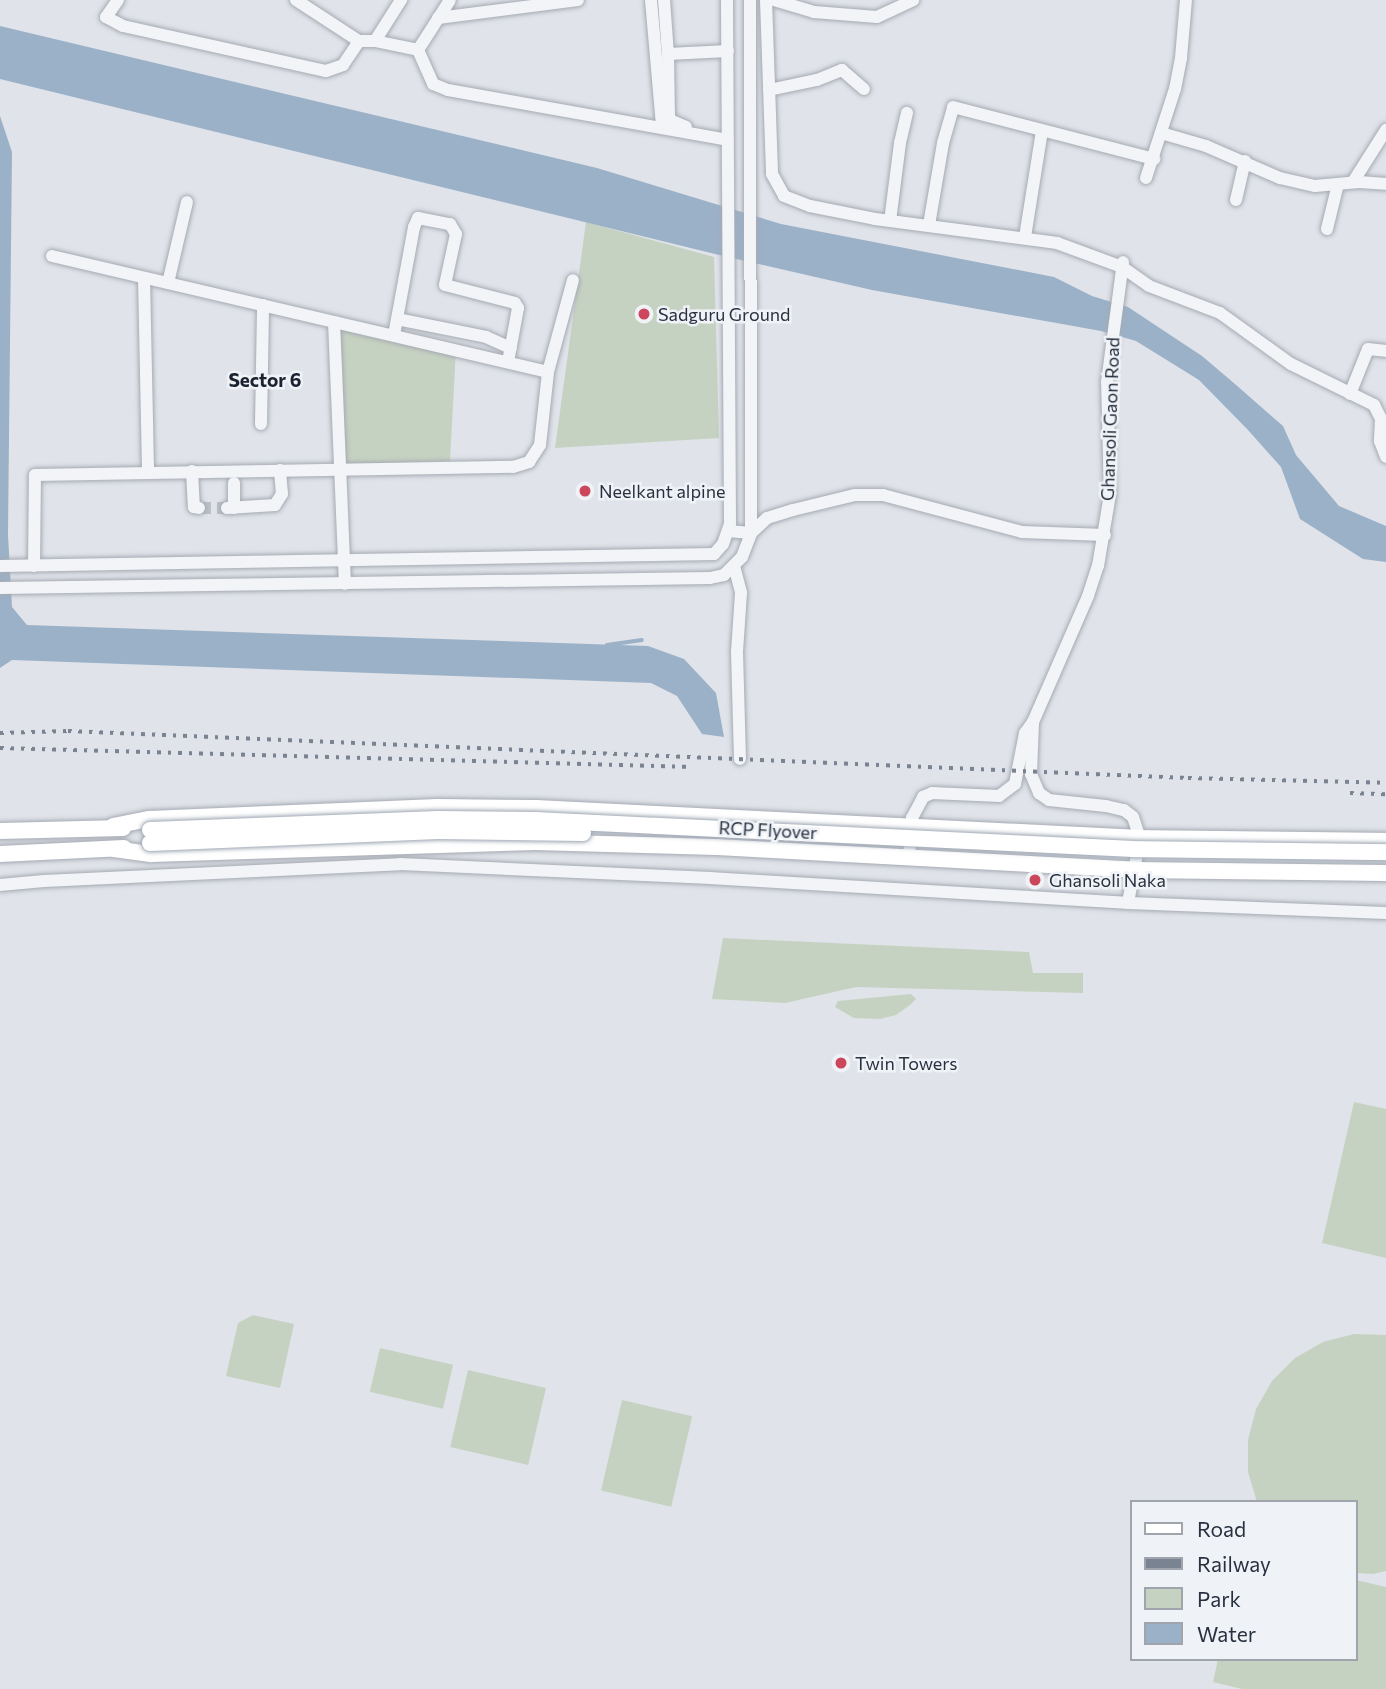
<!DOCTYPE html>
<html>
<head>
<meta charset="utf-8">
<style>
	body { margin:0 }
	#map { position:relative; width:1386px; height:1689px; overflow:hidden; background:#e0e3e9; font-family:Commissioner,sans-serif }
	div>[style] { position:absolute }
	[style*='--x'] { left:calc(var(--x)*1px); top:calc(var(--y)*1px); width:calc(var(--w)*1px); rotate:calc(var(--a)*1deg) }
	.green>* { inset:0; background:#c6d2c1; transform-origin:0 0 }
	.water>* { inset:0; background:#9bb1c8 }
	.stream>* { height:3.5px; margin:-1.75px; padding:0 1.75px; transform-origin:1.75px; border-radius:1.75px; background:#9bb1c8 }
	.minor-tunnel>* { height:12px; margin-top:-6px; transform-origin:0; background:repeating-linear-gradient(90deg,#bbbfc7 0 12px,transparent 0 18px) }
	.roads { filter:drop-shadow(0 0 2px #a5aab3) drop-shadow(0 0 2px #a5aab3) }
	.minor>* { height:12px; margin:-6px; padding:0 6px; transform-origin:6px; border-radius:6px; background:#f2f4f7 }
	.major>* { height:16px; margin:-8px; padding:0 8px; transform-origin:8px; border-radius:8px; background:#fff }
	.rail>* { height:3.5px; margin-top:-1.75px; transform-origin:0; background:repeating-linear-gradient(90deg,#798392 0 3.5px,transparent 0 10.5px) }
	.bridges { filter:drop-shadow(0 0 2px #9fa8b4) drop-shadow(0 0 2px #9fa8b4) }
	.major-bridge>* { height:16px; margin:-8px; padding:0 8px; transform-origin:8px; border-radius:8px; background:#fff }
	.dots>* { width:19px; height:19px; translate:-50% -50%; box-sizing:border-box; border:4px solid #eff2f6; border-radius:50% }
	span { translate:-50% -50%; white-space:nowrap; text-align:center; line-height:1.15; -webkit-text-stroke:5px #eff2f6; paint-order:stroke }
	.poi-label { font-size:18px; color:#293140 }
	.left { translate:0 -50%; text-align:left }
	.street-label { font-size:18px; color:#293140 }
	.neighbourhood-label { font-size:19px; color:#1b2230; font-weight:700 }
	.legend { position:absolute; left:1130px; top:1500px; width:228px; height:161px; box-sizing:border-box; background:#eff2f6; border:2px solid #a0a5ad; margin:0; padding:9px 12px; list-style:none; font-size:21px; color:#293140 }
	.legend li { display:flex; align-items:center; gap:14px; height:35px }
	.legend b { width:35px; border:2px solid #a0a5ad }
</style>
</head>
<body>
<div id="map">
	<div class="green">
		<div style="clip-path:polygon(586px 222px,714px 257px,719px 438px,555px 448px)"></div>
		<div style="clip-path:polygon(340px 323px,456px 349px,450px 461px,344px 464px)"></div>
		<div style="clip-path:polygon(723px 938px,1029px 952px,1033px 973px,1083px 973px,1083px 993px,856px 987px,785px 1003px,712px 999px)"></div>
		<div style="clip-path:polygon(911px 994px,916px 999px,910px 1005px,896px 1015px,880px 1019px,854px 1018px,835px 1007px,838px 1001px)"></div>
		<div style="clip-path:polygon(1354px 1102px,1386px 1109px,1386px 1258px,1322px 1243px)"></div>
		<div style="clip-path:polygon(253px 1315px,294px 1324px,280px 1388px,226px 1376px,238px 1323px)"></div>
		<div style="clip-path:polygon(1354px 1334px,1386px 1335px,1386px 1571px,1373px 1574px,1356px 1573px,1356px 1502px,1257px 1502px,1248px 1472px,1248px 1440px,1256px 1409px,1272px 1381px,1295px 1358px,1323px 1342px)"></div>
		<div style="left:380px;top:1348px;width:75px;height:45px;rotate:13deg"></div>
		<div style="left:468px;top:1370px;width:80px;height:79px;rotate:13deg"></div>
		<div style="left:622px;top:1400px;width:72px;height:93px;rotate:13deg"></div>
		<div style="clip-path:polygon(1356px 1580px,1386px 1587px,1386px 1689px,1242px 1689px,1213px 1682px,1218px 1659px,1356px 1659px)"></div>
	</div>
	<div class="water">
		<div style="clip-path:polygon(0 26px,597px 168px,781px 224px,1054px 277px,1092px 296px,1128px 307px,1202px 356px,1235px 384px,1283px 426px,1296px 455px,1339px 506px,1386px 526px,1386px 562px,1363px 559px,1300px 519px,1281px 467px,1248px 430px,1199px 380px,1136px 341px,1101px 331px,872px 290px,715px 254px,0 79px)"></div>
		<div style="clip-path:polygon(0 116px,12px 152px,8px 535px,12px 607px,27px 625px,648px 646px,684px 659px,716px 693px,724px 737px,702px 734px,677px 696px,651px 683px,12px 660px,0 668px)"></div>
	</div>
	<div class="stream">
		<div style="--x:607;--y:645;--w:35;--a:-8"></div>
	</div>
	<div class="minor-tunnel">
		<div style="--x:199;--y:508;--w:28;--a:0"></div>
	</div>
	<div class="roads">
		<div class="minor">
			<div style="--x:118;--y:0;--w:21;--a:125"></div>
			<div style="--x:106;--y:17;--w:19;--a:28"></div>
			<div style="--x:123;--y:26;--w:208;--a:12.5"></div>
			<div style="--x:326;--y:71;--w:18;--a:-19"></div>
			<div style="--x:343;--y:65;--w:29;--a:-56"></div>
			<div style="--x:296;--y:0;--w:75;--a:33.1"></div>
			<div style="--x:359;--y:41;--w:16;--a:0"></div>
			<div style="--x:375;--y:41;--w:44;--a:11.8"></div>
			<div style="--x:651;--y:0;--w:127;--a:85"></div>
			<div style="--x:664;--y:0;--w:54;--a:85.8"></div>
			<div style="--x:668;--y:54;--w:60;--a:-2.9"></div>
			<div style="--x:766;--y:0;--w:174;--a:88"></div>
			<div style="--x:772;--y:174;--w:25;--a:61"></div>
			<div style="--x:784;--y:196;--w:28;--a:21"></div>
			<div style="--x:810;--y:206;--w:66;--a:11.3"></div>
			<div style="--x:875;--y:219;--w:184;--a:7.5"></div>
			<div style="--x:1057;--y:243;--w:69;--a:20.3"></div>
			<div style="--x:1122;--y:267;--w:33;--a:35"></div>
			<div style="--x:1149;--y:286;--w:76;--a:20.8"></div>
			<div style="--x:1220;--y:313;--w:87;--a:35.7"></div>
			<div style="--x:1291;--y:364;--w:93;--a:26.3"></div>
			<div style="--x:1374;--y:405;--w:16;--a:63"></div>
			<div style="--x:1381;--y:419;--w:22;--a:93"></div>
			<div style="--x:1380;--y:441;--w:17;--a:69"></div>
			<div style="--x:774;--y:0;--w:42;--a:16.7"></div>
			<div style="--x:814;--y:12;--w:63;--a:4.5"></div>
			<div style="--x:877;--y:17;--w:40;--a:-25"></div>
			<div style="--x:438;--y:18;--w:141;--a:-7.3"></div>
			<div style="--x:375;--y:41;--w:49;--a:-57.6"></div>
			<div style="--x:418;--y:50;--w:37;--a:66"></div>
			<div style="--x:433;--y:84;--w:16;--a:22"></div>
			<div style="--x:448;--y:90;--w:284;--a:10.1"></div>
			<div style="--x:418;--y:50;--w:59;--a:-57.4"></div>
			<div style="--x:668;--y:54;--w:63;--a:89.1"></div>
			<div style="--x:669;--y:117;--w:5;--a:53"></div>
			<div style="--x:672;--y:121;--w:15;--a:23"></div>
			<div style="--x:769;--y:90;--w:49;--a:-11.8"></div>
			<div style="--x:817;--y:80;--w:27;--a:-22"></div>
			<div style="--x:842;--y:70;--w:29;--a:41"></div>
			<div style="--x:1161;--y:133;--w:47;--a:16.1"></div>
			<div style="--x:1206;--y:146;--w:81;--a:23.4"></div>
			<div style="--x:1280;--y:178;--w:36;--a:13"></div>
			<div style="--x:1315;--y:186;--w:44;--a:-5.2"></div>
			<div style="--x:1359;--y:182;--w:27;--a:4"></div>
			<div style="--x:1146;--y:178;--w:94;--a:-72"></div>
			<div style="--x:1175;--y:89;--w:32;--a:-79"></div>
			<div style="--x:1181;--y:58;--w:58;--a:-85.1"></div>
			<div style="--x:1353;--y:182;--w:62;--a:-57.6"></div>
			<div style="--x:1236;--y:200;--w:40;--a:-77"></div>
			<div style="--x:890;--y:221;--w:79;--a:-82.7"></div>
			<div style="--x:900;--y:143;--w:31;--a:-77"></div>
			<div style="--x:929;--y:225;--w:83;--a:-80.3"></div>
			<div style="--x:943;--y:143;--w:37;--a:-74"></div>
			<div style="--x:953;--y:107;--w:208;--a:14.5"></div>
			<div style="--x:1327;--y:229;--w:46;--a:-76.3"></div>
			<div style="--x:1025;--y:237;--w:107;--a:-80.9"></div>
			<div style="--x:52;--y:256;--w:509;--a:13.16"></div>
			<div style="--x:144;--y:278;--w:194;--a:88.8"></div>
			<div style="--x:168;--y:283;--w:83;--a:-76.8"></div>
			<div style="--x:397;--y:319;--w:91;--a:11.4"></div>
			<div style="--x:486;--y:337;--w:27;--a:24"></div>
			<div style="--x:334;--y:322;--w:262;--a:87.6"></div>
			<div style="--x:394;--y:335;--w:110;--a:-79.5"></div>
			<div style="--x:414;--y:227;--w:10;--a:-66"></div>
			<div style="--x:418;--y:218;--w:33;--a:11"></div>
			<div style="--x:450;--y:224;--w:12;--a:59"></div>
			<div style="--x:456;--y:234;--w:52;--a:102.2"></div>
			<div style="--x:445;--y:285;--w:72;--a:14.4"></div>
			<div style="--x:515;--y:303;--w:6;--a:59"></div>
			<div style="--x:518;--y:308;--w:55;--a:100.5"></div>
			<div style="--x:1350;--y:394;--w:48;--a:-68.2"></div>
			<div style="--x:1368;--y:349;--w:18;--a:6"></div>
			<div style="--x:261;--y:424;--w:119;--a:-89"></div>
			<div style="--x:192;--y:471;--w:36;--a:87"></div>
			<div style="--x:194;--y:507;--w:5;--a:11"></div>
			<div style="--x:234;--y:483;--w:25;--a:90"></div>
			<div style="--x:227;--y:508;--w:48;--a:-3.6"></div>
			<div style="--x:275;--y:505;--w:13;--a:-58"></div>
			<div style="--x:282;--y:494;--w:24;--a:-95"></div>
			<div style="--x:728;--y:531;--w:23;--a:5"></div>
			<div style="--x:751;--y:533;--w:22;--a:-43"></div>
			<div style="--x:767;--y:518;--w:27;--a:-17"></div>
			<div style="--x:793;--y:510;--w:64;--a:-13.6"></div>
			<div style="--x:855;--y:495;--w:28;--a:0"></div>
			<div style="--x:883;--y:495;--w:144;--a:14.9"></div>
			<div style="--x:1022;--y:532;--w:83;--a:2.1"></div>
			<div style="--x:0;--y:566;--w:714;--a:-0.96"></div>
			<div style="--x:714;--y:554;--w:13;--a:-48"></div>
			<div style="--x:723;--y:544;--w:21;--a:-71"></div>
			<div style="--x:730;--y:524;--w:524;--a:-90.33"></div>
			<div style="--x:34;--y:566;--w:91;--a:-89.4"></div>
			<div style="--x:35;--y:475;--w:478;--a:-1"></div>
			<div style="--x:513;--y:467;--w:17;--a:-17"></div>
			<div style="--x:529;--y:462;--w:20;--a:-57"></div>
			<div style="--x:540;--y:445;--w:73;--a:-83.7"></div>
			<div style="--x:548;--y:372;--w:95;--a:-74.8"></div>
			<div style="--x:734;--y:566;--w:28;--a:75"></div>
			<div style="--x:741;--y:593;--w:59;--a:93.9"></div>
			<div style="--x:737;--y:652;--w:107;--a:88.4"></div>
			<div style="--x:0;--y:588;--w:710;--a:-0.81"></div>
			<div style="--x:710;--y:578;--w:14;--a:-12"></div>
			<div style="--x:724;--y:575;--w:25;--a:-45"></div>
			<div style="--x:742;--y:557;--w:26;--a:-69"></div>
			<div style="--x:751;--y:533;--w:533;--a:-90.11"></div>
			<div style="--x:1033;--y:722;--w:52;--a:92.2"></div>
			<div style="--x:1031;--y:774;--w:21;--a:67"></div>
			<div style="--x:1039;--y:793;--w:12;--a:35"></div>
			<div style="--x:1049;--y:800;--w:57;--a:6"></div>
			<div style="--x:1106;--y:806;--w:18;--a:13"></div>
			<div style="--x:1124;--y:810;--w:11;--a:38"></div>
			<div style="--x:1133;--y:817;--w:22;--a:72"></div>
			<div style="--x:1140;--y:838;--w:66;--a:100.5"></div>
			<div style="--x:909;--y:857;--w:39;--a:-86"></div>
			<div style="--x:912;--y:818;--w:24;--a:-62"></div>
			<div style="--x:923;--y:797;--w:10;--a:-24"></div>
			<div style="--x:932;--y:793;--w:67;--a:2.6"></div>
			<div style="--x:999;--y:796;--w:20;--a:-37"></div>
			<div style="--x:1015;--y:784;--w:52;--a:-78.9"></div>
			<div style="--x:1025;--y:733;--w:14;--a:-54"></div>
			<div style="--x:1033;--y:722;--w:137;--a:-66.4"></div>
			<div style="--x:1088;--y:596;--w:32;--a:-72"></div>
			<div style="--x:1098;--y:566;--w:73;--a:-80.5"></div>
			<div style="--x:1110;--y:494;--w:112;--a:-91.5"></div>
			<div style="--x:1107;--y:382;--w:121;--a:-82.4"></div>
			<div style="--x:0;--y:885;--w:44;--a:-5.2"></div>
			<div style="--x:44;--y:881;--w:356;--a:-2.7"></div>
			<div style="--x:400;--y:864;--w:311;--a:2.6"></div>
			<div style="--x:711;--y:878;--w:418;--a:3.4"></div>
			<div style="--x:1128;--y:903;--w:258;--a:2.2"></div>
		</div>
		<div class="major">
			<div style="--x:113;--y:826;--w:37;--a:-11"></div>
			<div style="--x:149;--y:819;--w:288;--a:-2.4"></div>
			<div style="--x:437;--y:807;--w:99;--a:0.6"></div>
			<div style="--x:536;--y:808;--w:605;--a:2.84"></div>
			<div style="--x:1140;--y:838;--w:246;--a:0.7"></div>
			<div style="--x:0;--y:831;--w:123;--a:-1.4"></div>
			<div style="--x:114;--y:849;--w:37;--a:8"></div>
			<div style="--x:151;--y:854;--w:384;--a:-1.8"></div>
			<div style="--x:535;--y:842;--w:182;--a:1.6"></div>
			<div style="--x:717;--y:847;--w:420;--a:3.1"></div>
			<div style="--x:1136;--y:870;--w:250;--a:0.7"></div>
			<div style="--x:0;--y:854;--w:124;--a:-2.8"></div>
		</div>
	</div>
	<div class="rail">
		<div style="--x:0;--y:733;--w:68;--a:-1.7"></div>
		<div style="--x:68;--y:731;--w:1121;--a:2.4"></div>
		<div style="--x:1188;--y:778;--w:198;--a:1.4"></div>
		<div style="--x:0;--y:748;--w:693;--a:1.57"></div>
		<div style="--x:1350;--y:793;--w:36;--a:2"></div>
	</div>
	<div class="bridges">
		<div class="major-bridge">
			<div style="--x:150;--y:830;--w:288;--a:-2.2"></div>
			<div style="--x:438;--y:819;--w:97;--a:0.6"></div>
			<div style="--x:535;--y:820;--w:599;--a:2.78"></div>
			<div style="--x:1133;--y:849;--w:253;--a:0.7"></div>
			<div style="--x:150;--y:843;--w:288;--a:-2.4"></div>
			<div style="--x:438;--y:831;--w:145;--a:0.8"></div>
		</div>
	</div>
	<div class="dots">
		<div style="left:644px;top:314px;background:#cc475b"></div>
		<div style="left:585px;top:491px;background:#cc475b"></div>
		<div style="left:1035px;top:880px;background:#cc475b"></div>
		<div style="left:841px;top:1063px;background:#cc475b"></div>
	</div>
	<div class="poi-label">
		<span class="left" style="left:658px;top:314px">Sadguru Ground</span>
		<span class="left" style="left:599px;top:491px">Neelkant alpine</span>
		<span class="left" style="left:1049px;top:880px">Ghansoli Naka</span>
		<span class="left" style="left:855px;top:1063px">Twin Towers</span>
	</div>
	<div class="street-label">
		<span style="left:1110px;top:419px;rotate:-88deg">Ghansoli Gaon Road</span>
		<span style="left:768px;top:830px;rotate:3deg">RCP Flyover</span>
	</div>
	<div class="neighbourhood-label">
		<span style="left:265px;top:380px">Sector 6</span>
	</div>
	<ul class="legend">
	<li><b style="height:9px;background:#fff"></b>Road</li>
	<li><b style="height:9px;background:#798392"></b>Railway</li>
	<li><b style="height:19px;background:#c6d2c1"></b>Park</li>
	<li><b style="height:19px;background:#9bb1c8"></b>Water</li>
	</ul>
</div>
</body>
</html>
